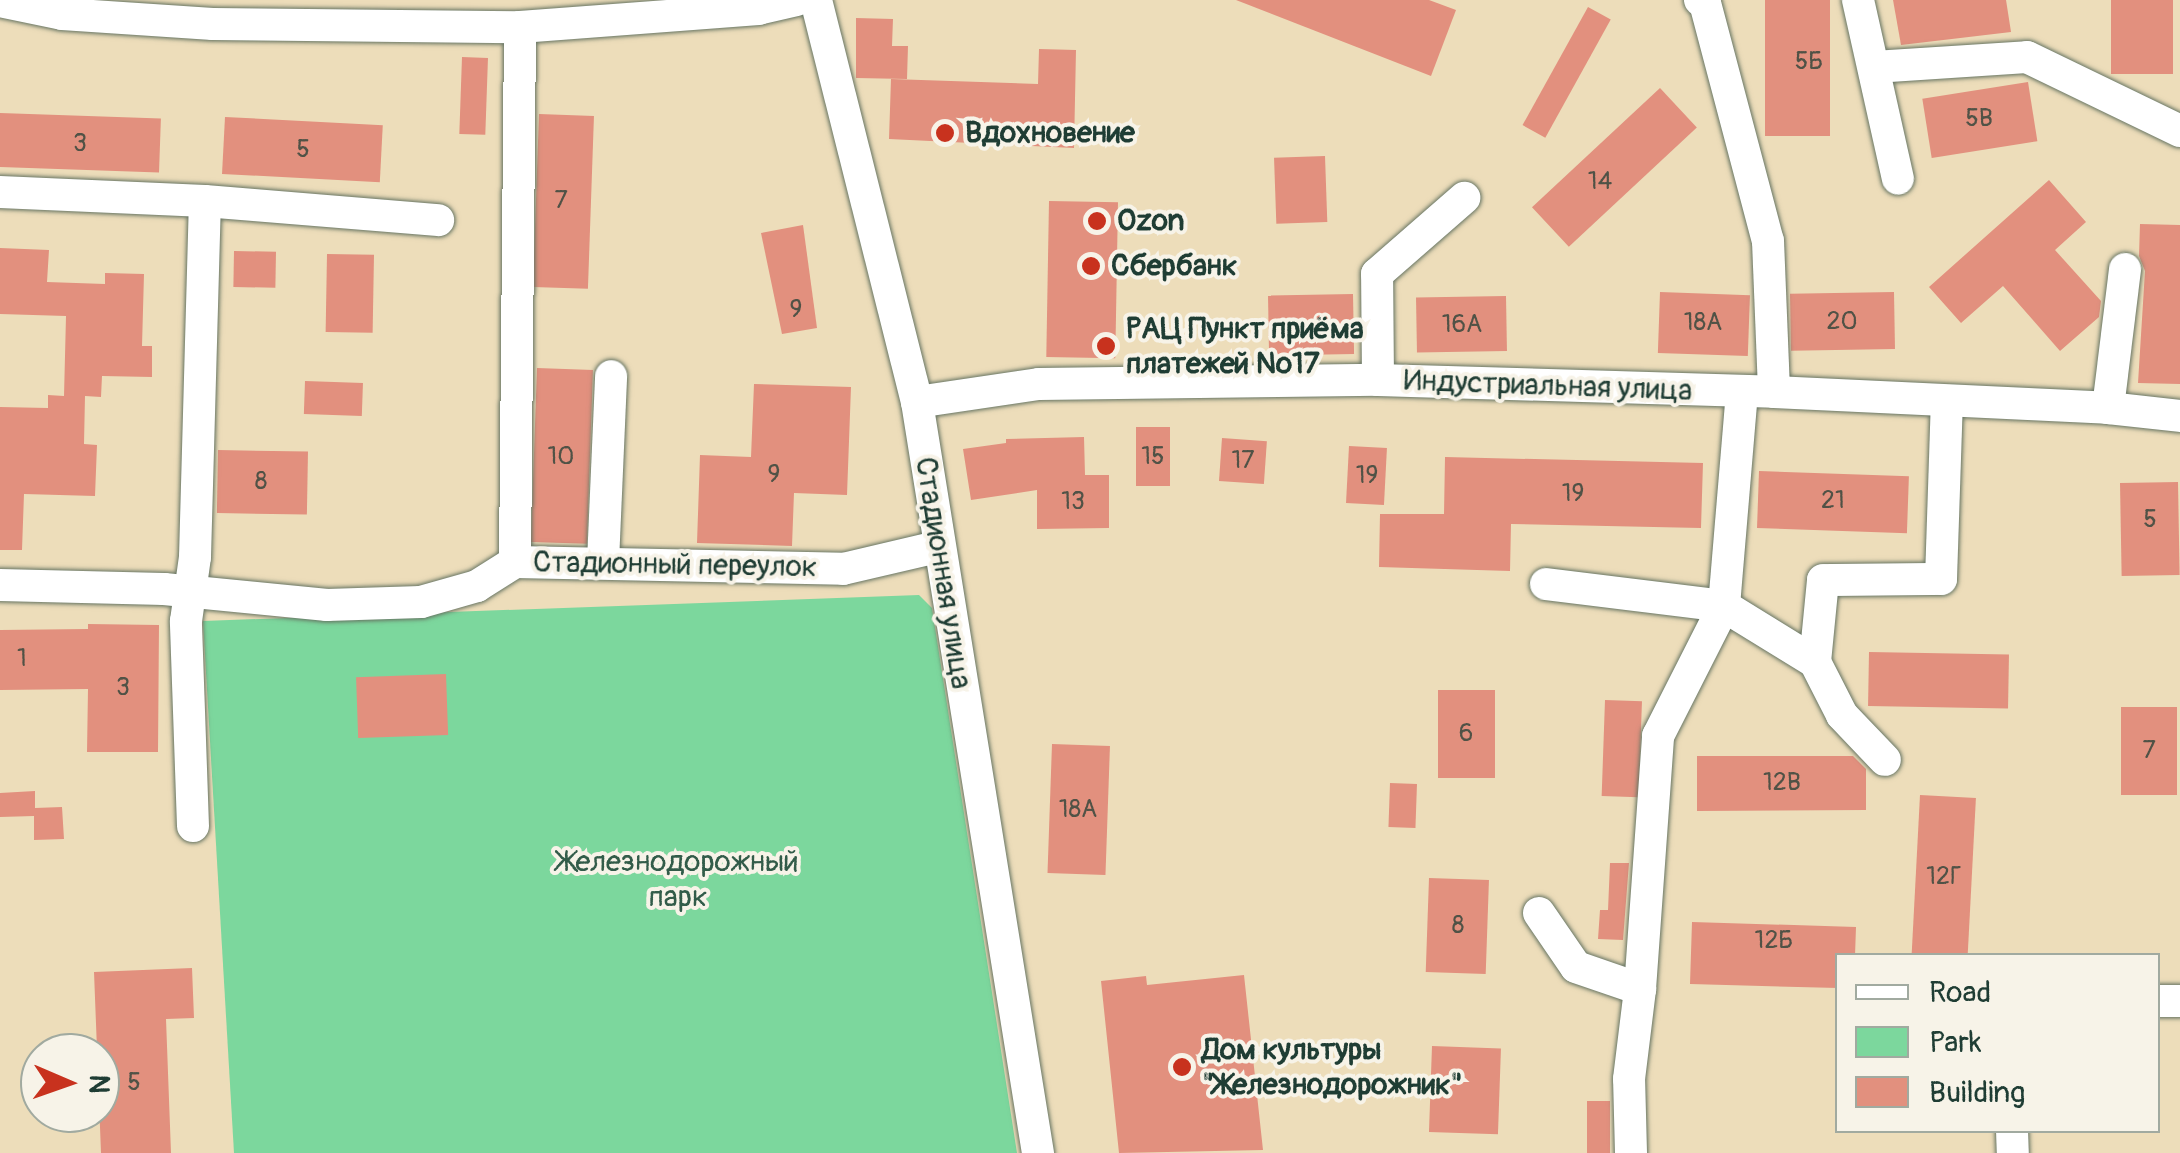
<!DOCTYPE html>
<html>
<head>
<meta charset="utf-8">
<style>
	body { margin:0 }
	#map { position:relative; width:2180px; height:1153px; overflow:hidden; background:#edddba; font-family:Pangolin,sans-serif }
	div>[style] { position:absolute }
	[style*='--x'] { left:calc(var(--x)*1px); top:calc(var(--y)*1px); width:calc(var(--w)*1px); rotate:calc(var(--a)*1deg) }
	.green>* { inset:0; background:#7cd79d }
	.building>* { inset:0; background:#e2907e; transform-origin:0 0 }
	.roads { filter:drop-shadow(0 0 2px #677563) drop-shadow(0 0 2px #677563) }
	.minor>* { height:32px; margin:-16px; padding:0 16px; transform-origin:16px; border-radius:16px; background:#fff }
	.dots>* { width:28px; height:28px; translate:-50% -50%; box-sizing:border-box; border:5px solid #f7f3e8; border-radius:50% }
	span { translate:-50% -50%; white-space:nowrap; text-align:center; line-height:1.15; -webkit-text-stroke:8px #f7f3e8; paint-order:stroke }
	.number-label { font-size:25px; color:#505246 }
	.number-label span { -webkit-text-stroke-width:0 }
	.poi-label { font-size:30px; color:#1f3d34; font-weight:700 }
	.left { translate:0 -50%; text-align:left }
	.street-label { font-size:30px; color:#1f3d34 }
	.park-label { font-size:30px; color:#325c49 }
	.legend { position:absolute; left:1835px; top:953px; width:325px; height:180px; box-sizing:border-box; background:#f7f3e8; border:2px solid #a1aaa0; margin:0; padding:12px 18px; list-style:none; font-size:30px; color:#1f3d34 }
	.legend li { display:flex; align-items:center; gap:20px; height:50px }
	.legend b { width:50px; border:2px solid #a1aaa0 }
	.north { position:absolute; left:20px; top:1033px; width:100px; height:100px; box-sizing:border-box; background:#f7f3e8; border:2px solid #a1aaa0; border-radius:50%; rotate:92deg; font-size:28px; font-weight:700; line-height:40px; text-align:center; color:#1f3d34 }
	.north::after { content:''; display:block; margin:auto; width:35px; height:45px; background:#c8321e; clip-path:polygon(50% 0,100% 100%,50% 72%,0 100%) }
</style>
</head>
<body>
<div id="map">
	<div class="green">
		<div style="clip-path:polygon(919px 595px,932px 608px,1017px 1153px,234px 1153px,203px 621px)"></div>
	</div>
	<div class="building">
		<div style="clip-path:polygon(1236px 0,1429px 0,1456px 10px,1431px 76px)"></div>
		<div style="left:1765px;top:0;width:65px;height:136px"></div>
		<div style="clip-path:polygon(1893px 0,2006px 0,2011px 32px,1901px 45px)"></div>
		<div style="left:2111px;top:0;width:62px;height:74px"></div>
		<div style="left:1588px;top:7px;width:26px;height:135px;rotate:29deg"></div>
		<div style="clip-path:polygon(856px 18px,893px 19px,892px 46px,908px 46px,907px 79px,856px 78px)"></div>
		<div style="clip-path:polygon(1039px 49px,1076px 50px,1074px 148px,889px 139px,891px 79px,1038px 84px)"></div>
		<div style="left:462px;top:57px;width:26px;height:77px;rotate:2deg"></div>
		<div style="left:2028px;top:82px;width:60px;height:107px;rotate:81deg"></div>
		<div style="left:1660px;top:88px;width:54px;height:175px;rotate:47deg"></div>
		<div style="left:0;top:113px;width:161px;height:54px;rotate:2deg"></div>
		<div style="left:539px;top:114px;width:55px;height:173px;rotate:2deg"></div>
		<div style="left:225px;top:117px;width:158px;height:57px;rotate:3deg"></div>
		<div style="left:1325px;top:156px;width:66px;height:51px;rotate:88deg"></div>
		<div style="clip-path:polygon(2049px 180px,2086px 222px,2055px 250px,2101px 301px,2099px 317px,2060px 351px,2003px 286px,1961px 323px,1929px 287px)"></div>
		<div style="left:1049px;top:201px;width:69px;height:156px;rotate:1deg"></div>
		<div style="clip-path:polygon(2140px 224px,2180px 225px,2180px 384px,2138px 383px,2145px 271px,2139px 256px)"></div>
		<div style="clip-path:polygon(803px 225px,817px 328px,782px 334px,761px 233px)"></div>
		<div style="clip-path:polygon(0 248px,49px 250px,47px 282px,105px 284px,105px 273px,144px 274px,142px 346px,152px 346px,152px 377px,102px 376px,101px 397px,85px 396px,84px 444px,97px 445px,95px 496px,24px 494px,22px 550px,0 550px,0 407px,48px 408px,48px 395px,64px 396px,66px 316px,0 314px)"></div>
		<div style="left:234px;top:251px;width:42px;height:36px;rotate:1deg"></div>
		<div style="left:327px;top:254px;width:47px;height:78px;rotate:1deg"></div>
		<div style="left:1660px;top:292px;width:90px;height:61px;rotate:2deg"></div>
		<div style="left:1894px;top:292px;width:57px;height:104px;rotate:89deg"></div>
		<div style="left:1353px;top:294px;width:60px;height:85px;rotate:89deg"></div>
		<div style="left:1506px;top:296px;width:55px;height:90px;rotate:89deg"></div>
		<div style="left:537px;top:368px;width:56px;height:174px;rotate:2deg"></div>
		<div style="left:305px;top:381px;width:58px;height:33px;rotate:2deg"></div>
		<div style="clip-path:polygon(754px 384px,851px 387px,847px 495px,794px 493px,792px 546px,697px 543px,700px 455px,751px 457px)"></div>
		<div style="left:1136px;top:427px;width:34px;height:59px"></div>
		<div style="clip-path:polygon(1084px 437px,1085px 475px,1109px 475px,1109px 528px,1037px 529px,1037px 490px,971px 500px,963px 449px,1006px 443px,1006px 439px)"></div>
		<div style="left:1222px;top:438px;width:45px;height:43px;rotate:4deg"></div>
		<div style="left:1349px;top:446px;width:38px;height:57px;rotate:3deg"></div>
		<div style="left:218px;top:450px;width:90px;height:63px;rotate:1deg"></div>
		<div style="clip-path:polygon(1445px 457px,1703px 463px,1701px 528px,1511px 524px,1510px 571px,1379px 567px,1380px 514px,1444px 514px)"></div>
		<div style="left:1759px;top:471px;width:150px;height:57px;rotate:2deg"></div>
		<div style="left:2178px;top:482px;width:93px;height:58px;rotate:89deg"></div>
		<div style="clip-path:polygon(88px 624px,159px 625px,158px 752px,87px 752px,88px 689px,0 690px,0 630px,88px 629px)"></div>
		<div style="left:1869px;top:652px;width:140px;height:54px;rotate:1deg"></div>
		<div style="left:446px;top:674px;width:61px;height:90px;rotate:88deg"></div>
		<div style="left:1438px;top:690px;width:57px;height:88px"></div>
		<div style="left:1605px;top:700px;width:37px;height:96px;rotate:2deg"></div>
		<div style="left:2121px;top:707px;width:56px;height:88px"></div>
		<div style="left:1052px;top:744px;width:58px;height:129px;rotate:2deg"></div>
		<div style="clip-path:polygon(1697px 756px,1853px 756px,1866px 769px,1866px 810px,1697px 811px)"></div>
		<div style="left:1390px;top:783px;width:27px;height:44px;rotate:2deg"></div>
		<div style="clip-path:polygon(35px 791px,35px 808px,62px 807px,64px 839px,34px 840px,34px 816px,0 817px,0 793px)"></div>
		<div style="left:1920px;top:795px;width:56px;height:161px;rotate:3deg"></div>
		<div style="clip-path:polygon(1610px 863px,1629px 863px,1623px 940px,1598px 939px,1600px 910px,1608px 910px)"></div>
		<div style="left:1429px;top:878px;width:60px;height:94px;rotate:2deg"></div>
		<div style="clip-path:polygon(1692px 922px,1856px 927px,1855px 956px,1838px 956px,1838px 988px,1690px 984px)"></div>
		<div style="clip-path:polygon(192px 968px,194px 1018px,166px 1019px,171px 1153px,101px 1153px,94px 972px)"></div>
		<div style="clip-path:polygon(1244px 975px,1263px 1150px,1119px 1153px,1101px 981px,1146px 976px,1147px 985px)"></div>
		<div style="left:1432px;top:1046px;width:69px;height:86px;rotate:2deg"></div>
		<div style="left:1587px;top:1101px;width:23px;height:52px"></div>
	</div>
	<div class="roads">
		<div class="minor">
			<div style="--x:816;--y:0;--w:414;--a:75.9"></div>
			<div style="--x:917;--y:402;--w:761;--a:80.85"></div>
			<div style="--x:1700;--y:0;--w:6;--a:31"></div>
			<div style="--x:1705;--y:3;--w:246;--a:75.2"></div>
			<div style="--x:1768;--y:241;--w:151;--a:87.7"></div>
			<div style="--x:1858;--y:0;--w:183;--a:77.4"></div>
			<div style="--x:0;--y:1;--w:63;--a:11.8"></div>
			<div style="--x:62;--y:14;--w:151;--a:3.8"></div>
			<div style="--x:213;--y:24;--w:307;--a:0.6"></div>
			<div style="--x:520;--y:27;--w:239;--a:-4.3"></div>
			<div style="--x:758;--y:9;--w:39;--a:-13"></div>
			<div style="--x:1874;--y:67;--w:153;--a:-3.7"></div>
			<div style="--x:2027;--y:57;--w:170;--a:25.8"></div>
			<div style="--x:0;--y:192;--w:205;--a:2.5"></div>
			<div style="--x:205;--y:201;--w:234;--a:4.7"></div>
			<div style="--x:1378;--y:380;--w:106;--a:-90.5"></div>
			<div style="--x:1377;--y:274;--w:116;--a:-41.1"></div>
			<div style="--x:917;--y:402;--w:123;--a:-8.4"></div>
			<div style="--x:1039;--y:384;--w:339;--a:-0.7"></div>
			<div style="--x:1378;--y:380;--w:396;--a:1.7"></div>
			<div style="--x:1774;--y:392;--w:334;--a:2.7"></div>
			<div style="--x:2108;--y:408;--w:72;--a:6.3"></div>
			<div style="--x:2108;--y:408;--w:140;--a:-83"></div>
			<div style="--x:515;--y:562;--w:535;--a:-89.46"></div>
			<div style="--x:603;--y:562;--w:186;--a:-87.5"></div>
			<div style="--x:1546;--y:584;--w:179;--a:7"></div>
			<div style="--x:1724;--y:606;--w:214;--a:-85.2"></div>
			<div style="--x:0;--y:585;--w:164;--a:1.4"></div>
			<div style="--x:164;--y:589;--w:164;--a:5.6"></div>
			<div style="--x:327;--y:605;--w:94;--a:-1.8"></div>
			<div style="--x:421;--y:602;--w:58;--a:-15.9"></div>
			<div style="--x:477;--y:586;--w:45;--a:-32.3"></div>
			<div style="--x:515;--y:562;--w:328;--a:1.2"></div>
			<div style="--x:843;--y:569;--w:97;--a:-13.2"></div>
			<div style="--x:1815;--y:662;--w:59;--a:63"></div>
			<div style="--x:1842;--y:715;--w:62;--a:46.3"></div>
			<div style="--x:193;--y:826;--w:205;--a:-92"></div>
			<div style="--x:186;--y:621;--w:65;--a:-82"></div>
			<div style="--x:195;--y:557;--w:356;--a:-88.4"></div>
			<div style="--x:1539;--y:913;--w:65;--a:55.6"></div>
			<div style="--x:1576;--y:967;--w:68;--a:19"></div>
			<div style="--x:1640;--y:989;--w:254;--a:-85.9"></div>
			<div style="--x:1658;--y:736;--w:146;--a:-63.1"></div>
			<div style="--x:1724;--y:606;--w:107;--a:31.6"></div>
			<div style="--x:1815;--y:662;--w:82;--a:-84.4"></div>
			<div style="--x:1823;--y:580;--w:118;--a:-0.5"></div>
			<div style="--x:1941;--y:579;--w:178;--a:-88.1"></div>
			<div style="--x:2158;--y:1001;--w:22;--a:0"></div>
			<div style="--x:2012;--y:1130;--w:23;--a:88"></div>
			<div style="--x:1631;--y:1153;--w:74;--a:-91.5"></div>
			<div style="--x:1629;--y:1079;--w:91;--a:-83"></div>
		</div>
	</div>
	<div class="dots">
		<div style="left:945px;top:133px;background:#c8321e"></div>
		<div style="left:1097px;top:221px;background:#c8321e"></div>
		<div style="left:1091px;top:266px;background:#c8321e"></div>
		<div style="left:1106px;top:346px;background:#c8321e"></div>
		<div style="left:1182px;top:1067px;background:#c8321e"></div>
	</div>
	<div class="number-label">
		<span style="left:1809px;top:62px">5Б</span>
		<span style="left:1979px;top:119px">5В</span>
		<span style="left:80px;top:144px">3</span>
		<span style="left:303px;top:150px">5</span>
		<span style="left:1600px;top:182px">14</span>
		<span style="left:561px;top:201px">7</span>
		<span style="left:796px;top:310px">9</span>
		<span style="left:1842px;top:322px">20</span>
		<span style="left:1703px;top:323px">18А</span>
		<span style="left:1462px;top:325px">16А</span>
		<span style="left:561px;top:457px">10</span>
		<span style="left:1153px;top:457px">15</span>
		<span style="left:1243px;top:461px">17</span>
		<span style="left:774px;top:475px">9</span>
		<span style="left:1367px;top:476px">19</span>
		<span style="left:261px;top:482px">8</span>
		<span style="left:1573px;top:494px">19</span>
		<span style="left:1833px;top:501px">21</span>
		<span style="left:1073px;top:502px">13</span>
		<span style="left:2150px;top:520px">5</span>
		<span style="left:22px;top:659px">1</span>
		<span style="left:123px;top:688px">3</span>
		<span style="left:1466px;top:734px">6</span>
		<span style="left:2149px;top:751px">7</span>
		<span style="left:1782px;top:783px">12В</span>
		<span style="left:1078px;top:810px">18А</span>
		<span style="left:1944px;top:877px">12Г</span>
		<span style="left:1458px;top:926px">8</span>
		<span style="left:1774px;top:941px">12Б</span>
		<span style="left:134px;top:1083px">5</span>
	</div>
	<div class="poi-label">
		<span class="left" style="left:965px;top:133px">Вдохновение</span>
		<span class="left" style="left:1117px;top:221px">Ozon</span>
		<span class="left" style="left:1111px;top:266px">Сбербанк</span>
		<span class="left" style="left:1126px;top:346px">РАЦ Пункт приёма<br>платежей №17</span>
		<span class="left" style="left:1202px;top:1067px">Дом культуры<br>"Железнодорожник"</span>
	</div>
	<div class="street-label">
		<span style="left:1548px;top:386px;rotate:2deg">Индустриальная улица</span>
		<span style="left:675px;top:565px;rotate:1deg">Стадионный переулок</span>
		<span style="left:943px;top:573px;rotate:81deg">Стадионная улица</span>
	</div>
	<div class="park-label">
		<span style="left:678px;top:879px">Железнодорожный<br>парк</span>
	</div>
	<ul class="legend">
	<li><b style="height:12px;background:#fff"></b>Road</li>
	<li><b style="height:28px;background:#7cd79d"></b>Park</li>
	<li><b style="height:28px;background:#e2907e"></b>Building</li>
	</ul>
	<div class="north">N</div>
</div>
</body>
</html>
